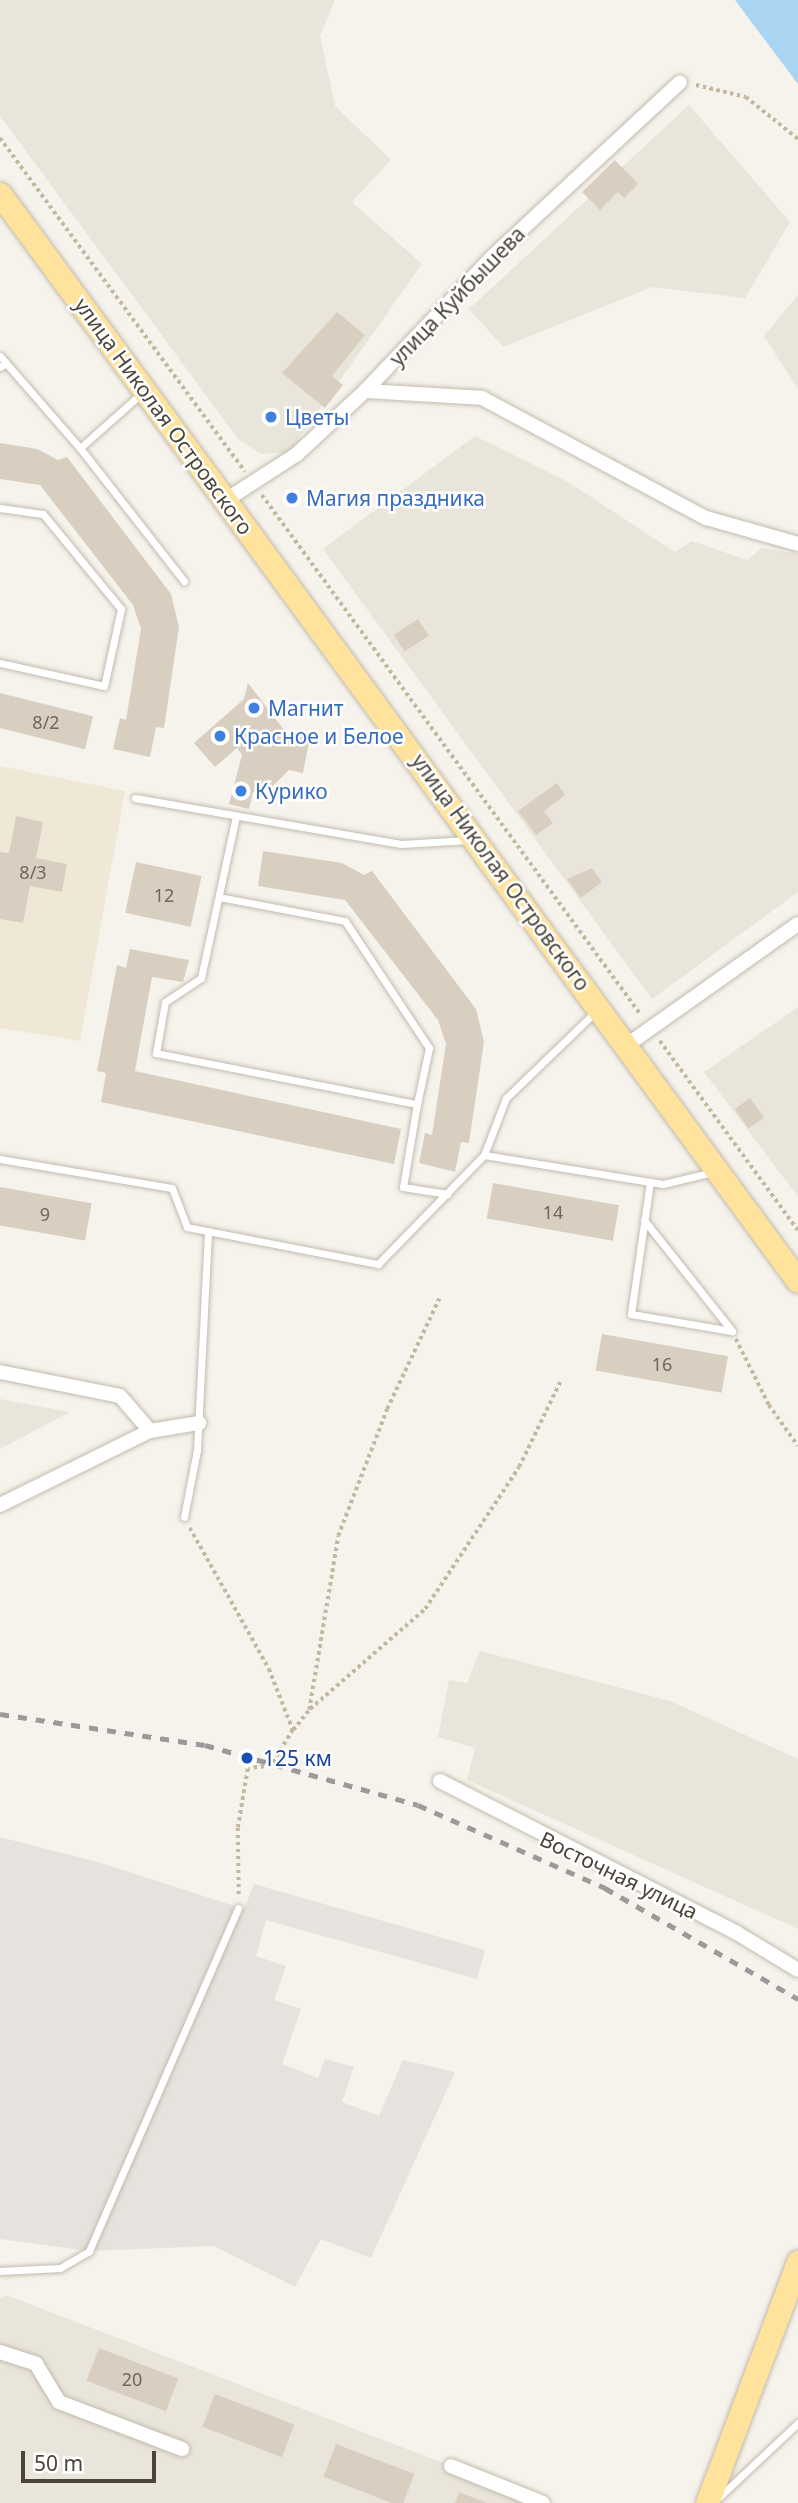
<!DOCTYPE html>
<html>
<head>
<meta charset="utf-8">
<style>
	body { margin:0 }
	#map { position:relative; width:798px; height:2503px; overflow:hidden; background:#f6f3ec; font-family:"Noto Sans",sans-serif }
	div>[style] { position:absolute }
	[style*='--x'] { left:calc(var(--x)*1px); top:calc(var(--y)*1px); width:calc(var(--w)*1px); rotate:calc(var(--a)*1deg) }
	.residential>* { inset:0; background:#eae5da }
	.industrial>* { inset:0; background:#e6e2dd }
	.education>* { inset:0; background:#efe8d6 }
	.water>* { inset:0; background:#a9d4f2 }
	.building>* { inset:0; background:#d8cfc1; transform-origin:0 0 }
	.path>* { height:3.5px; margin-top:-1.75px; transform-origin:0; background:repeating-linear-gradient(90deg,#c4b79f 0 3.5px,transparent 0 7px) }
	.roads { filter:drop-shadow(0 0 2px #c2bbae) drop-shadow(0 0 2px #c2bbae) }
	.service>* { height:7px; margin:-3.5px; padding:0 3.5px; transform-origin:3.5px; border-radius:3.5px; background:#fff }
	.minor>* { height:14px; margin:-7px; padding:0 7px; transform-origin:7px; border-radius:7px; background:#fff }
	.primary>* { height:23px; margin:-11.5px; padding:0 11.5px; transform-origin:11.5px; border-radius:11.5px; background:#ffe39c }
	.rail>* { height:5px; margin-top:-2.5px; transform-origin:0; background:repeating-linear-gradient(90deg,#9a9a9a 0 9px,transparent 0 18px) }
	.dots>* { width:19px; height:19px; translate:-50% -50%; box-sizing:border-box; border:4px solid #fff; border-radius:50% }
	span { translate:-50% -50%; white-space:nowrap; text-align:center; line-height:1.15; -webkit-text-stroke:5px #fff; paint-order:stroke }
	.number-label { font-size:18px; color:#6e675b }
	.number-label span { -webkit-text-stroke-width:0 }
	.street-label { font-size:21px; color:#4b4439 }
	.shop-label { font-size:21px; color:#366cbe }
	.left { translate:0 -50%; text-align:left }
	.transit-label { font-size:21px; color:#164399 }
	.scale { position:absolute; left:21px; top:2451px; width:135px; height:32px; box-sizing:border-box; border:4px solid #4b4439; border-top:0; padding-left:9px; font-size:21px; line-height:24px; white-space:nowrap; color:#4b4439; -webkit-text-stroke:5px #fff; paint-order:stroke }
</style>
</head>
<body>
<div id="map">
	<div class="residential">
		<div style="clip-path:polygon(0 0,335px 0,320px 36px,335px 106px,391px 160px,352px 202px,422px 264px,289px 452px,261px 454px,239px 440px,0 116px)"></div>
		<div style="clip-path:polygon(689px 105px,790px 222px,745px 298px,652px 287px,503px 347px,469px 309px)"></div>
		<div style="clip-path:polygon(798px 295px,798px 389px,764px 336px)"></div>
		<div style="clip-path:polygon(475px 436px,568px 482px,675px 552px,692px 541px,747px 560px,762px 548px,798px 554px,798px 892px,652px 999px,323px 549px)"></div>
		<div style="clip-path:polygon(798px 1007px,798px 1197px,704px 1072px)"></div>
		<div style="clip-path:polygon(0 1399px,70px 1412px,0 1449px)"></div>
		<div style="clip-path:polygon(480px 1651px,670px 1701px,798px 1759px,798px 1929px,467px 1780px,475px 1748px,438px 1737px,449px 1680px,467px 1683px)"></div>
		<div style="clip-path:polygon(6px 2295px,547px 2503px,0 2503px,0 2298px)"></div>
	</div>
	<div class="industrial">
		<div style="clip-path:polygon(0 1837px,101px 1863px,244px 1909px,254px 1884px,485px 1950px,477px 1979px,266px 1920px,256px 1956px,286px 1966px,274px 2000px,301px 2009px,282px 2064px,318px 2078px,325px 2059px,354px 2067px,342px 2102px,379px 2116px,403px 2060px,455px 2072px,371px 2258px,321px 2239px,295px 2287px,214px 2246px,89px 2251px,0 2239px)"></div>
	</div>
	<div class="education">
		<div style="clip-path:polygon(0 766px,125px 791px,80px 1041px,0 1028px)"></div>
	</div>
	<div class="water">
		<div style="clip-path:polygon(735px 0,798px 0,798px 84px)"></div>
	</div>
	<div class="building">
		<div style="clip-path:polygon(615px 160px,638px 184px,624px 198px,618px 192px,600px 210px,582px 192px)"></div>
		<div style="clip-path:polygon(337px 312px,365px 335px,332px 376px,343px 385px,325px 408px,282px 373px)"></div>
		<div style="clip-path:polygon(0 443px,37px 449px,58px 460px,67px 457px,171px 594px,179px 627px,164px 728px,156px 727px,150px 757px,113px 749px,120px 718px,126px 720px,141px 629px,133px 605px,40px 485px,0 479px)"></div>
		<div style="left:418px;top:619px;width:20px;height:29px;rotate:57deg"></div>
		<div style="clip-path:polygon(248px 683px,287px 734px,310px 737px,303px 773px,289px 770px,271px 788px,253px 792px,249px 809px,229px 804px,242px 755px,237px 748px,215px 767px,194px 743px,244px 699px)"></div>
		<div style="left:0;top:693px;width:96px;height:34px;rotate:14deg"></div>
		<div style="clip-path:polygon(557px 783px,565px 795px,544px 811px,553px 823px,536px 835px,518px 811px)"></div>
		<div style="clip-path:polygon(16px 816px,43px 822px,36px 858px,67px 864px,62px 892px,30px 886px,23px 923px,0 919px,0 852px,9px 853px)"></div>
		<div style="clip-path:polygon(263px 851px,342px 863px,364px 875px,372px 871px,476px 1009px,484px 1042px,469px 1143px,461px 1142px,455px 1172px,419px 1163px,425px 1133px,432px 1135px,446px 1044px,438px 1020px,345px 900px,258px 886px)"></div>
		<div style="left:136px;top:862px;width:67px;height:52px;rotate:12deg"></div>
		<div style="clip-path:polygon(592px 868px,602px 882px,581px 898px,567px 879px)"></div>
		<div style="clip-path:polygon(130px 949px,189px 960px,183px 982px,152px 977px,135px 1071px,401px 1129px,394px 1164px,101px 1102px,106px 1073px,97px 1071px,117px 965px,126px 968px)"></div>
		<div style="left:750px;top:1098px;width:24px;height:19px;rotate:54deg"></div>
		<div style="left:493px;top:1183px;width:128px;height:36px;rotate:10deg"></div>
		<div style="left:0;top:1187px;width:93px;height:38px;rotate:10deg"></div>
		<div style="left:602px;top:1334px;width:128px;height:37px;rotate:10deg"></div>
		<div style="left:99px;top:2348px;width:85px;height:35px;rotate:21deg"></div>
		<div style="left:215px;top:2394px;width:85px;height:35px;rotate:21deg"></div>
		<div style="left:336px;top:2444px;width:84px;height:35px;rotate:21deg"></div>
		<div style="clip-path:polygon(459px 2492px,487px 2503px,455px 2503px)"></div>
	</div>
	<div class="path">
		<div style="--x:696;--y:85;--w:51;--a:13.5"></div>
		<div style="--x:746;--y:97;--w:67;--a:38.9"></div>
		<div style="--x:0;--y:138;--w:414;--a:53.7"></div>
		<div style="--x:262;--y:495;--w:643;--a:53.91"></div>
		<div style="--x:660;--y:1041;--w:234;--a:53.9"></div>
		<div style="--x:736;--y:1339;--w:74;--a:63.4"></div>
		<div style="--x:769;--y:1405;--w:50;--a:54.7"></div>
		<div style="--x:190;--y:1528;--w:162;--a:60.7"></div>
		<div style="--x:269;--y:1669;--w:66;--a:68.5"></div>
		<div style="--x:293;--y:1730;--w:42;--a:121.4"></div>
		<div style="--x:271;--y:1766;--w:23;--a:173"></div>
		<div style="--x:248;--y:1769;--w:60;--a:99.6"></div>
		<div style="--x:238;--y:1828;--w:69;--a:89.2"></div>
		<div style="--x:310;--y:1709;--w:152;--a:-41"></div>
		<div style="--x:425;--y:1609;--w:170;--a:-56.5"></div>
		<div style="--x:519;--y:1467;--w:94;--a:-64.2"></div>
		<div style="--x:293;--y:1730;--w:26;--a:-51"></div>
		<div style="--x:309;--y:1710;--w:176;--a:-80.5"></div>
		<div style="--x:338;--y:1536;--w:136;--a:-68.9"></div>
		<div style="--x:387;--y:1409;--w:122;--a:-64.7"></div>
	</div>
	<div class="roads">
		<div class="service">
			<div style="--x:0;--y:356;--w:9;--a:49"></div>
			<div style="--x:6;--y:363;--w:7;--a:146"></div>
			<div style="--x:6;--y:363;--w:113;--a:49"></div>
			<div style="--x:80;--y:448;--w:83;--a:-41.6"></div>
			<div style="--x:80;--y:448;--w:169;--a:52"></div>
			<div style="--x:0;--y:508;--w:43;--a:7.9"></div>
			<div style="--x:43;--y:514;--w:123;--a:50.6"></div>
			<div style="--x:121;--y:609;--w:79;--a:102.4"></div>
			<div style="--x:104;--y:686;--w:107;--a:-167.5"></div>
			<div style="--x:135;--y:798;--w:270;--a:9.8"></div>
			<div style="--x:401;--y:844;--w:68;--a:-3.4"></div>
			<div style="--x:236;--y:816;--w:166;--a:102.2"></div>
			<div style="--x:201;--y:978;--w:43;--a:146.3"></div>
			<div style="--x:165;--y:1002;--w:52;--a:100"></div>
			<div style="--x:156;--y:1053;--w:266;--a:11.1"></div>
			<div style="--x:417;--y:1104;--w:84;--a:99.6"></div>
			<div style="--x:403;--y:1187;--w:45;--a:9"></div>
			<div style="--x:219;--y:897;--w:128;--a:10.8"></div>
			<div style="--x:345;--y:921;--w:152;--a:56.5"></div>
			<div style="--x:429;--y:1048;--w:57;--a:102.1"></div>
			<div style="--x:484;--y:1155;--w:61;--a:-68.9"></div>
			<div style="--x:506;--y:1098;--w:124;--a:-44"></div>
			<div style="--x:0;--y:1159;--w:174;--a:9.6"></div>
			<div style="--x:172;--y:1188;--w:42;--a:69"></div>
			<div style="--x:187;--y:1227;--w:195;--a:11"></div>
			<div style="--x:378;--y:1264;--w:152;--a:-45.8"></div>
			<div style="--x:484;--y:1155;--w:181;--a:9.2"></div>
			<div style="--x:663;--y:1184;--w:51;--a:-13.5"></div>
			<div style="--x:650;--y:1182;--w:133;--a:98.2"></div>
			<div style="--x:631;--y:1314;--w:102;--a:9.6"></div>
			<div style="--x:644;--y:1220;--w:142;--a:51.6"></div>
			<div style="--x:184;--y:1517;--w:68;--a:-79"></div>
			<div style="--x:197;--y:1450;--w:219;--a:-87.1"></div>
			<div style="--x:0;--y:2271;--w:60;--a:-2.9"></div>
			<div style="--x:60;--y:2268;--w:34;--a:-30"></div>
			<div style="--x:89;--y:2251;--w:374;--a:-66.5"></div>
			<div style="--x:717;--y:2499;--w:111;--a:-43.2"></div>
		</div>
		<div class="minor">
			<div style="--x:365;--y:391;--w:117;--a:3.4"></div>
			<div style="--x:482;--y:398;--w:254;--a:28.2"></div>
			<div style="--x:706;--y:518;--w:96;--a:15.8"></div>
			<div style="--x:226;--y:500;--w:85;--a:-32.9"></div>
			<div style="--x:297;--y:454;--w:93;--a:-42.8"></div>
			<div style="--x:365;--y:391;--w:186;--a:-46.5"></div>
			<div style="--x:493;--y:256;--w:255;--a:-42.9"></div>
			<div style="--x:627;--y:1045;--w:209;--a:-35.3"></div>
			<div style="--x:0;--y:1372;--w:122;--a:11.3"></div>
			<div style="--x:120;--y:1396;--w:46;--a:49.4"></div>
			<div style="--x:0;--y:1505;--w:167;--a:-26.3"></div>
			<div style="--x:150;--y:1431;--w:50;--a:-9.3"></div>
			<div style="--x:440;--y:1781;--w:334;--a:27.1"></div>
			<div style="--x:737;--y:1933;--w:71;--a:31.2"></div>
			<div style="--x:0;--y:2352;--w:38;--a:18"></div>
			<div style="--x:36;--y:2364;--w:44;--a:58.8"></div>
			<div style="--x:59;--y:2402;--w:132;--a:20.9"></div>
			<div style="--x:451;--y:2466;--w:99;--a:21.9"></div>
		</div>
		<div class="primary">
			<div style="--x:0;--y:194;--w:1348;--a:53.72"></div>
			<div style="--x:707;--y:2503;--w:258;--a:-69.3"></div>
		</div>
	</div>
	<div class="rail">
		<div style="--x:0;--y:1714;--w:207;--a:8.6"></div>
		<div style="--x:205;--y:1745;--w:221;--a:15.7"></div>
		<div style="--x:418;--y:1805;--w:205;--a:23.9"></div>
		<div style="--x:605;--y:1888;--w:223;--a:29.9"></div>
	</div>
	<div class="dots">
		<div style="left:271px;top:417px;background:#3f7fe0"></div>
		<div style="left:292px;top:498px;background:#3f7fe0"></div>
		<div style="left:254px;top:708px;background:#3f7fe0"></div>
		<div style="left:220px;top:736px;background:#3f7fe0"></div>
		<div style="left:241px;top:791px;background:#3f7fe0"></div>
		<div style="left:247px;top:1758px;background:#1a4fb4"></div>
	</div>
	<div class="number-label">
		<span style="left:46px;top:722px">8/2</span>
		<span style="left:33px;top:872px">8/3</span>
		<span style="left:164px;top:895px">12</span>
		<span style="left:553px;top:1212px">14</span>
		<span style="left:45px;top:1214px">9</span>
		<span style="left:662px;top:1364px">16</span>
		<span style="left:132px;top:2379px">20</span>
	</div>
	<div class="street-label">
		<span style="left:457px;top:296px;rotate:-46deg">улица Куйбышева</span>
		<span style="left:164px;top:416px;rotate:54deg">улица Николая Островского</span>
		<span style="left:501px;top:872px;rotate:54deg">улица Николая Островского</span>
		<span style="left:619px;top:1875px;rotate:26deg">Восточная улица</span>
	</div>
	<div class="shop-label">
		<span class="left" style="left:285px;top:417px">Цветы</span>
		<span class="left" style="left:306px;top:498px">Магия праздника</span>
		<span class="left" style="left:268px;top:708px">Магнит</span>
		<span class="left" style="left:234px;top:736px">Красное и Белое</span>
		<span class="left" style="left:255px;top:791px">Курико</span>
	</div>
	<div class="transit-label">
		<span class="left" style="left:263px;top:1758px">125 км</span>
	</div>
	<div class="scale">50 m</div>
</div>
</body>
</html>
